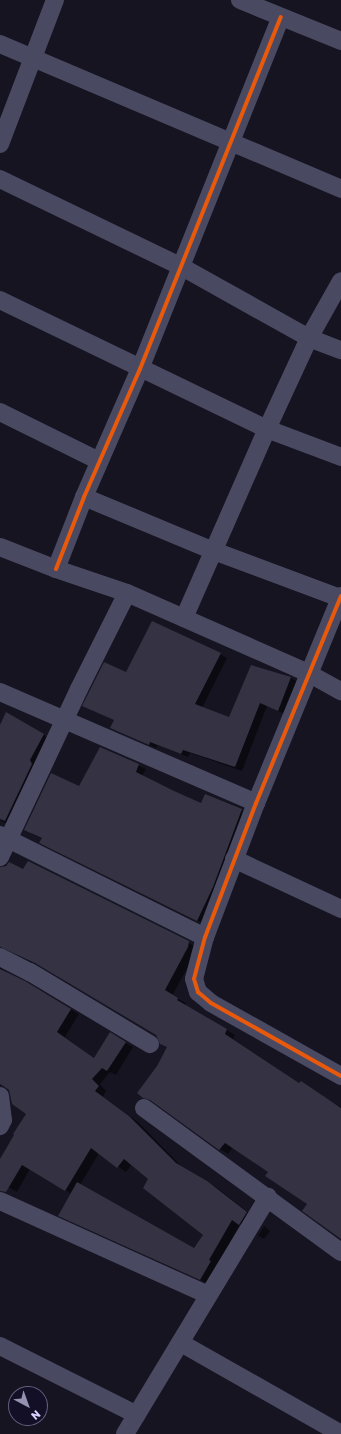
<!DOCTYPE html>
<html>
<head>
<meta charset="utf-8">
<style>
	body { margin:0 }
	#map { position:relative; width:341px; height:1434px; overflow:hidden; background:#161421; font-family:Rubik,sans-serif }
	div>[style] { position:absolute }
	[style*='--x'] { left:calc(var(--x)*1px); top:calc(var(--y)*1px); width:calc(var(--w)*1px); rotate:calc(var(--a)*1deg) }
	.shadow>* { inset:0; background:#0007 }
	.building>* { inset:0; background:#343243 }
	.street>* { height:18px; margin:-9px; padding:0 9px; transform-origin:9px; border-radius:9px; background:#4a4962 }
	.cycleway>* { height:4px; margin:-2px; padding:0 2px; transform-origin:2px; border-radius:2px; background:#e8590c }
	span { translate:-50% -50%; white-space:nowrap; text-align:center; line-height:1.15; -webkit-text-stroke:3.5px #130f26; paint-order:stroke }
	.north { position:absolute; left:8px; top:1386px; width:40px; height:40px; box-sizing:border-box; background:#130f26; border:1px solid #625e7d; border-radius:50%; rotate:139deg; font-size:11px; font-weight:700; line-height:16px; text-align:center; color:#d9d4ff }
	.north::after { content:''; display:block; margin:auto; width:14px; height:18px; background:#9591b1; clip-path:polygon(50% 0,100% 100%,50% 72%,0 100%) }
</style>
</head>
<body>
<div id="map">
	<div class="shadow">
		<div style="clip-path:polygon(220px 654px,227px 658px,202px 708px,230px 719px,252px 667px,291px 678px,298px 682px,285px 714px,267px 706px,242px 771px,190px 753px,188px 757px,157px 745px,156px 748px,111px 728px,115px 720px,84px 706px,127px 673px)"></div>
		<div style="clip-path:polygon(6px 714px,51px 739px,7px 824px,0 820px,0 727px)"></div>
		<div style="clip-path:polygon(100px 748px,146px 769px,142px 776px,202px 804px,205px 795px,249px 814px,204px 924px,47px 846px,43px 839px,32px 834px,79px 787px)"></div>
		<div style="clip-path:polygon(9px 863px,197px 947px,196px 952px,172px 996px,186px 1003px,185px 1005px,235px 1035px,233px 1039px,300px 1084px,341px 1107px,341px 1237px,308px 1204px,269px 1172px,233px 1147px,228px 1154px,220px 1149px,157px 1103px,144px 1097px,168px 1047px,156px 1035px,43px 967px,9px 951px,0 956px,0 872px,2px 868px)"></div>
		<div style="clip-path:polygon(evenodd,0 967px,3px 971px,79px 1014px,65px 1037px,95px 1059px,110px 1034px,133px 1047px,116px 1075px,110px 1072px,100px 1084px,106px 1091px,103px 1097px,138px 1122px,184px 1169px,216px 1187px,254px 1217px,248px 1228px,240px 1224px,217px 1266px,209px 1284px,68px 1220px,72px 1194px,30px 1169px,17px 1192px,0 1182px,0 1161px,28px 1114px,10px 1090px,1px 1085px,0 1082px,0 967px,99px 1153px,126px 1172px,132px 1164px,150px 1179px,204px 1235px,194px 1249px,80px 1185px,99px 1153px)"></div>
		<div style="clip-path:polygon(264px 1226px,270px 1231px,264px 1239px,258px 1236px)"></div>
	</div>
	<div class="building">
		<div style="clip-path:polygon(152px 621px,221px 653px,195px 704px,229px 717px,251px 665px,291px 677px,278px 711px,260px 703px,235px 767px,183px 750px,181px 754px,150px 742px,149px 745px,110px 728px,114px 720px,82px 706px,104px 662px,126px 672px)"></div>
		<div style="clip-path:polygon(6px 712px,44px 734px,30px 760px,32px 764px,5px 821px,0 819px,0 725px)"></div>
		<div style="clip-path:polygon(100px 747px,139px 764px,136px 772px,172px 790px,201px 803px,205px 794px,242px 809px,213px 887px,197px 921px,39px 843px,42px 838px,24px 830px,51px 773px,79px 786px)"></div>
		<div style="clip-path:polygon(28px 861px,189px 941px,188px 947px,165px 990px,178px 998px,177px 1000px,227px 1029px,225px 1034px,299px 1083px,301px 1081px,341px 1108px,341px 1239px,302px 1211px,307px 1204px,265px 1176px,268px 1172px,225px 1143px,219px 1150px,150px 1100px,143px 1098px,137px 1093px,157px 1066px,167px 1047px,160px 1044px,156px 1035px,35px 963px,0 947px,0 867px,6px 866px,9px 862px,23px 869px)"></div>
		<div style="clip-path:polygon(0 969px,25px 981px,71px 1009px,57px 1032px,94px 1058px,110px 1032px,126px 1042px,107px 1071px,102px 1068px,92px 1079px,99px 1086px,95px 1091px,129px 1116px,176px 1163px,207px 1181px,247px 1212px,239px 1225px,232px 1220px,209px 1260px,211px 1261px,200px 1280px,58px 1216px,77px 1182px,194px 1248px,203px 1235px,143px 1188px,148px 1179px,124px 1159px,117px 1168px,91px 1148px,65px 1191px,22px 1165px,6px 1192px,0 1191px,0 1159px,14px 1135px,13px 1134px,26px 1114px,12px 1104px,9px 1090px,0 1084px)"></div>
	</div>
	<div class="street">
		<div style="--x:240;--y:0;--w:109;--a:22.1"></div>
		<div style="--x:0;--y:44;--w:371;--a:23"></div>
		<div style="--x:0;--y:144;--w:154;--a:-69.1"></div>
		<div style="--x:0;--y:179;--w:202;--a:25.8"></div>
		<div style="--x:182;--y:267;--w:145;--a:29.2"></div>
		<div style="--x:309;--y:338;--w:34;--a:21"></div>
		<div style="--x:0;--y:300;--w:297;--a:25.8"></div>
		<div style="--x:267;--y:429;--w:79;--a:20.7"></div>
		<div style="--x:0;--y:412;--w:110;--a:26.3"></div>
		<div style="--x:84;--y:497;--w:141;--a:22.6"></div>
		<div style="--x:214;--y:551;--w:134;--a:20.5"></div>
		<div style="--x:0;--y:547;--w:60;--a:21.4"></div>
		<div style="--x:56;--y:569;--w:75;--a:18.7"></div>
		<div style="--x:127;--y:593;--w:198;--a:23.8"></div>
		<div style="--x:308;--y:673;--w:38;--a:29"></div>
		<div style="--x:56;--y:569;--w:77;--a:-68.7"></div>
		<div style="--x:84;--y:497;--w:140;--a:-66.4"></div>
		<div style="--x:140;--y:369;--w:379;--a:-68.2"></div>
		<div style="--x:341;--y:596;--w:224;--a:112.3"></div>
		<div style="--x:256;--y:803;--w:143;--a:110.8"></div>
		<div style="--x:205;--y:937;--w:43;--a:104.7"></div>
		<div style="--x:194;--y:979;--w:14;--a:73"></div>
		<div style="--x:198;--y:992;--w:17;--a:40"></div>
		<div style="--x:211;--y:1003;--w:149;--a:29.3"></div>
		<div style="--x:184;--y:618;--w:206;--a:-66.3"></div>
		<div style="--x:267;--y:429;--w:100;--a:-65.2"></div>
		<div style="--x:309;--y:338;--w:65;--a:-60.7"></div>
		<div style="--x:0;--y:692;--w:279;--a:23.4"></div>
		<div style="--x:0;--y:835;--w:229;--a:26.5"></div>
		<div style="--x:0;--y:857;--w:186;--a:-64.8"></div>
		<div style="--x:79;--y:689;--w:107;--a:-63.4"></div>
		<div style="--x:234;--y:859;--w:118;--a:25"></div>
		<div style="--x:0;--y:957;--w:34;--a:27"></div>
		<div style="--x:30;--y:972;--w:140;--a:31"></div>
		<div style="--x:0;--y:1096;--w:24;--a:83"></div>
		<div style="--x:3;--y:1120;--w:7;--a:117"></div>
		<div style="--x:144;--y:1108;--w:244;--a:36.2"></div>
		<div style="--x:0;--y:1201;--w:228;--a:24.3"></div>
		<div style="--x:181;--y:1343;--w:184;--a:29.6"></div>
		<div style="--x:0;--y:1346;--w:153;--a:26.7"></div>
		<div style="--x:125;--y:1434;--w:277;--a:-58.9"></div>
	</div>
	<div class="cycleway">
		<div style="--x:56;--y:569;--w:77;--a:-68.7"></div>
		<div style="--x:84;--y:497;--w:140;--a:-66.4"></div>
		<div style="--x:140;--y:369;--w:379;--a:-68.2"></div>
		<div style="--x:341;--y:596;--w:224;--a:112.3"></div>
		<div style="--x:256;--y:803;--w:143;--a:110.8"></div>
		<div style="--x:205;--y:937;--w:43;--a:104.7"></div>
		<div style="--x:194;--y:979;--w:14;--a:73"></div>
		<div style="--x:198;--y:992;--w:17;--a:40"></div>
		<div style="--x:211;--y:1003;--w:149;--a:29.3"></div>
	</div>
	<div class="north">N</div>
</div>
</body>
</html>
